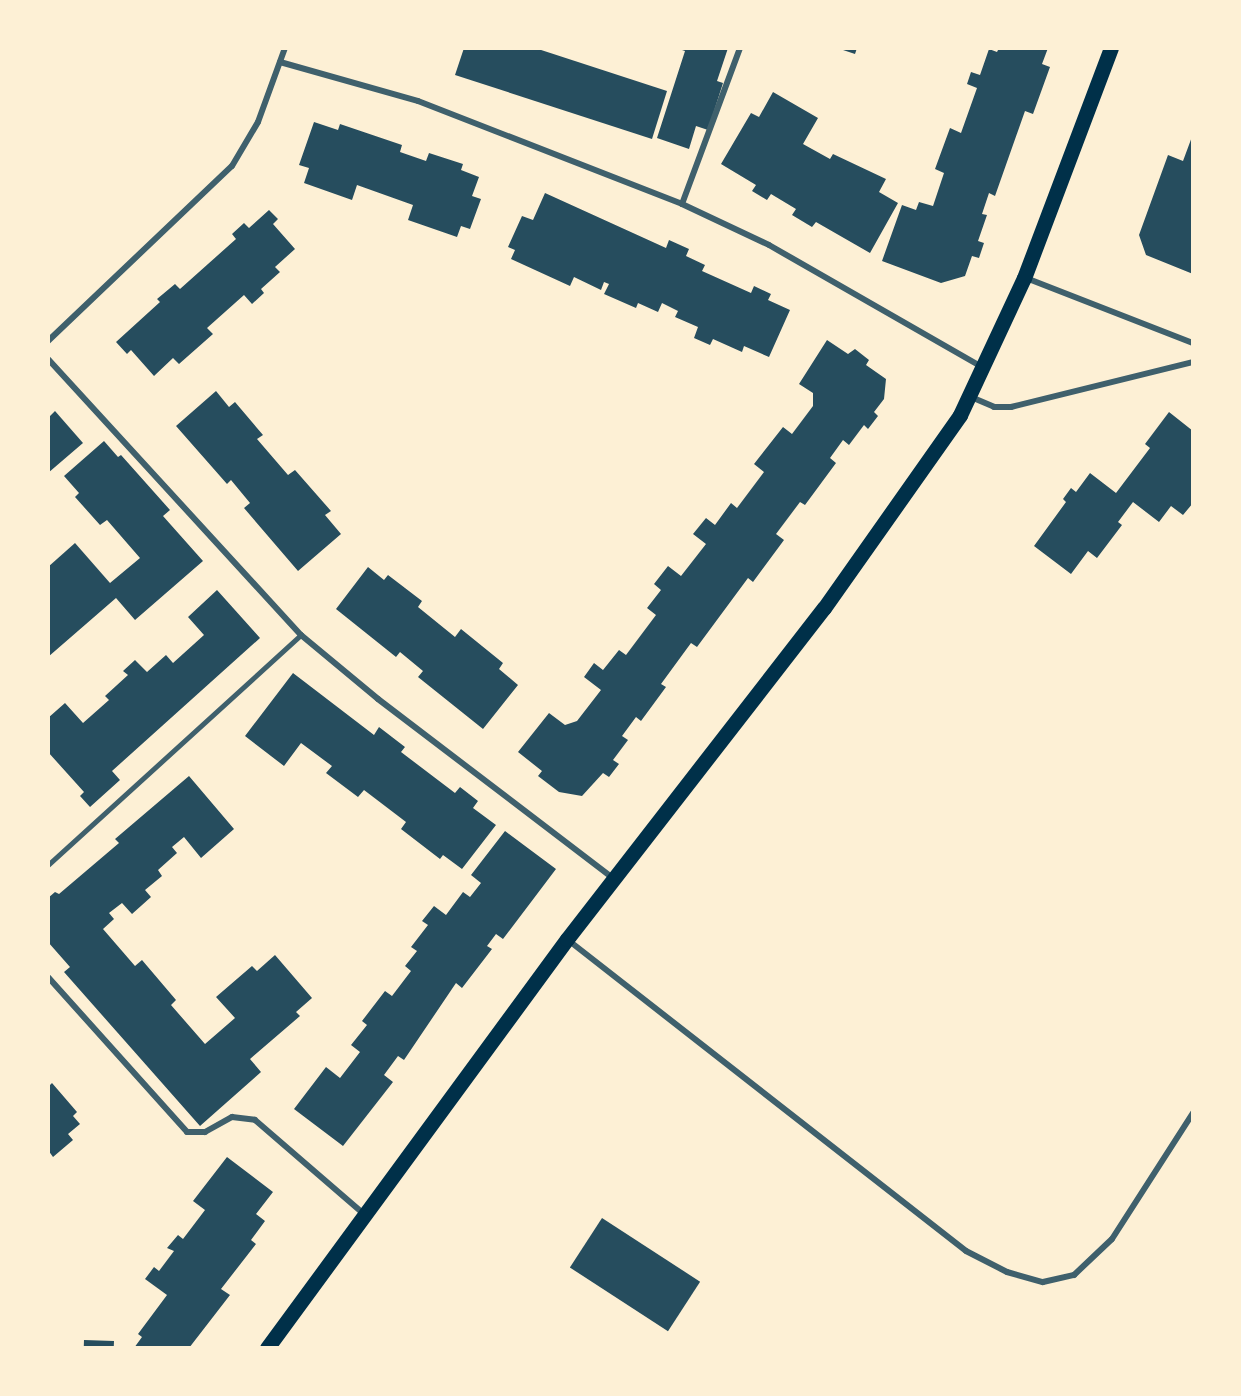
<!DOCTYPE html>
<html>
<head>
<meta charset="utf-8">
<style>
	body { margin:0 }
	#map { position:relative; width:1241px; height:1396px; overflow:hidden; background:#fdf0d5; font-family:Cabin,sans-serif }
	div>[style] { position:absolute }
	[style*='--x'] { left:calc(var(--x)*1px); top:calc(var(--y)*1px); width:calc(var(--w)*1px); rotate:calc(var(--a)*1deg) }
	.building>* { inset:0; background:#264d5e; transform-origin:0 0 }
	.service>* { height:4.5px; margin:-2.25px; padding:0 2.25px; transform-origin:2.25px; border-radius:2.25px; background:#3f606c }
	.minor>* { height:6px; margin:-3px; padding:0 3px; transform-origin:3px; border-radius:3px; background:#3f606c }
	.primary>* { height:15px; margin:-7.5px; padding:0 7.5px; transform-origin:7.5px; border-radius:7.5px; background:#003049 }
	span { translate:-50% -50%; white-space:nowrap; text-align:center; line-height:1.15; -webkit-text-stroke:4.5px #fdf0d5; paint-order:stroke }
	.frame { position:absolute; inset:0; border:50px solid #fdf0d5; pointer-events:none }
</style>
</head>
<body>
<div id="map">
	<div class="building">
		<div style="clip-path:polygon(464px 48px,535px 48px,667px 91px,652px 139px,455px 75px)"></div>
		<div style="clip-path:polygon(676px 48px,728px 48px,717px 81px,723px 83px,708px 130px,696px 126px,689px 149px,657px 138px,685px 51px)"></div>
		<div style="clip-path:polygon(837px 48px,857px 48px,855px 54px)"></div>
		<div style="clip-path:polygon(999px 48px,1048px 48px,1042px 64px,1050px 67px,1033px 114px,1025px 111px,995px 196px,989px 193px,982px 214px,987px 215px,978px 241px,984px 243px,979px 258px,972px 256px,965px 276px,941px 283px,882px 261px,902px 205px,916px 210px,919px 202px,933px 206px,944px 173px,935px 169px,950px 128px,961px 133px,977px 88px,967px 84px,971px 72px,980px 75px,989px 49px,997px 52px)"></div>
		<div style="clip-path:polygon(773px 92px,818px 118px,803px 144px,830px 159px,833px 154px,886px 179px,879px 192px,898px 203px,870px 253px,816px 222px,812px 227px,792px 215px,796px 209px,771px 194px,767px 200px,752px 191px,756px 185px,721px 164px,751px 113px,759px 117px)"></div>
		<div style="clip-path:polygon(314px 122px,338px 130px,340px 124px,402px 145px,400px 152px,426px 161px,429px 153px,463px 164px,461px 170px,479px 177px,472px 196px,481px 199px,470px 229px,461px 226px,457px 237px,408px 220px,413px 205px,357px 185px,352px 200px,304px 183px,309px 168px,299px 165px)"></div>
		<div style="clip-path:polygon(1193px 134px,1193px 274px,1146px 255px,1139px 235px,1168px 155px,1183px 161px)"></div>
		<div style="clip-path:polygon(545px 193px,666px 248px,669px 240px,689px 249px,686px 256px,705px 265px,702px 271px,751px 293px,754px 286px,771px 294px,768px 300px,790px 310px,769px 357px,744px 346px,742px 352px,713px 339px,710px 345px,694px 338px,698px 327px,675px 317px,678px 311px,662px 303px,658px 312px,638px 303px,636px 308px,604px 294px,609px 284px,604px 282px,601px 290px,574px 277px,570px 286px,511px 259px,515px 250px,508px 247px,522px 216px,533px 220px)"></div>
		<div style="clip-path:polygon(269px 210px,278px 219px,273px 224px,295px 249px,275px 267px,280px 272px,261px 289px,264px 293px,252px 304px,244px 295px,207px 328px,213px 334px,179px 364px,173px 358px,154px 376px,131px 350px,127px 354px,116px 342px,160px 302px,157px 299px,175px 284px,180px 289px,236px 239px,232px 234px,244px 223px,249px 228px)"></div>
		<div style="clip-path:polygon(827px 340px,848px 354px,855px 349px,869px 360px,866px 365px,886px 379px,884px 399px,874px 412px,878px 416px,868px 429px,864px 425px,849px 445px,843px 440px,830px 458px,836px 463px,805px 505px,800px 502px,776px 534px,784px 540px,753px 582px,748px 578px,697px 647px,691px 643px,661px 684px,666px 687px,641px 721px,636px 717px,622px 736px,628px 740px,613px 760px,619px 764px,609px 777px,603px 773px,582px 796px,559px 792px,538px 776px,542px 771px,518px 752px,549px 713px,565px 725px,577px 721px,601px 690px,584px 677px,594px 663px,603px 670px,619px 650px,626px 655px,656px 615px,647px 608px,661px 590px,654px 584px,668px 566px,681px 576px,706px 544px,693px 534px,706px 518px,715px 525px,731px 503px,737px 508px,764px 472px,754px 464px,783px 427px,792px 434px,813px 406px,813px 393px,799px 384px)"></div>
		<div style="clip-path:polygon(216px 391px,229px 407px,235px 402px,263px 435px,257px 439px,288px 475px,295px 470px,331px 511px,325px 515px,341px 534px,298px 571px,244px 508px,250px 503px,231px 480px,227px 484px,176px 426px)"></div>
		<div style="clip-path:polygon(55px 411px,83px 443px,48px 473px,48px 413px,50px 416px)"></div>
		<div style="clip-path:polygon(1169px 412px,1193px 431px,1193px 503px,1183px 515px,1171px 506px,1159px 522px,1133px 502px,1118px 522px,1122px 525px,1097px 558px,1088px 551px,1071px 574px,1034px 546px,1066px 502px,1063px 499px,1071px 488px,1076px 492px,1090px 473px,1116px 493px,1150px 448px,1145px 444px)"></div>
		<div style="clip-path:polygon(104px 441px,118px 457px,121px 455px,170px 510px,163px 516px,203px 561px,135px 620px,116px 598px,48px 657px,48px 567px,75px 543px,110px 583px,140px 558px,107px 520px,100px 525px,75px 497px,79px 493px,64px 476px)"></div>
		<div style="clip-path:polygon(368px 567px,384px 580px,388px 575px,422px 601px,418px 607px,455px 637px,461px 629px,503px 663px,499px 669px,518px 685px,483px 729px,418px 677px,423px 671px,400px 652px,396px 657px,336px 609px)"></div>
		<div style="clip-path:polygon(217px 590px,260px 638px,112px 771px,120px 780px,90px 807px,80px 796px,84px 792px,48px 752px,48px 718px,65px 703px,83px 723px,109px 700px,105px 696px,128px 675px,123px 671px,135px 660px,147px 672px,166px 655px,173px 663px,204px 635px,188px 617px)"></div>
		<div style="clip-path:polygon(293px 673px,374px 735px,379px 727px,405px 747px,401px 752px,455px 793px,460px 787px,478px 801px,473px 808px,496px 825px,462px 869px,443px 855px,440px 859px,401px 829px,406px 822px,364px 790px,358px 797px,326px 773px,332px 766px,301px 743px,284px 766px,245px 736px)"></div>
		<div style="clip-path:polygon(189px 776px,234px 829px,201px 858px,184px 837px,172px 847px,177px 853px,158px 870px,162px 876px,145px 890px,151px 897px,132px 914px,122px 903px,109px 913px,114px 919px,103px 929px,135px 966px,142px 960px,176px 1000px,171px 1005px,205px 1044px,235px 1018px,216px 997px,252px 966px,257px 971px,275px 955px,312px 998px,296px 1012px,300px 1016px,250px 1059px,261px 1072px,200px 1126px,64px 972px,70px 967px,48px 942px,48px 898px,55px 892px,59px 894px,119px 843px,115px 839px)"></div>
		<div style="clip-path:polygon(505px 831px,556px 869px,503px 939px,496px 934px,487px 946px,492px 949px,462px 988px,456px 983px,404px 1060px,398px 1056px,384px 1075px,393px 1082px,343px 1146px,294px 1109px,326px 1067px,340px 1078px,360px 1052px,351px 1045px,367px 1025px,362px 1021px,385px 991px,392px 996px,411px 971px,405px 966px,417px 951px,411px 947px,428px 925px,422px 921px,434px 906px,446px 915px,463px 892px,470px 897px,481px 883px,471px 875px)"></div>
		<div style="clip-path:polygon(52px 1083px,77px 1112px,73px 1116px,80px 1124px,68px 1134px,73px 1140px,53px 1157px,48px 1150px,48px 1087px)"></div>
		<div style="clip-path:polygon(227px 1157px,273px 1192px,256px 1214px,265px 1221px,251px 1240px,256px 1244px,221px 1289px,230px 1295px,189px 1348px,134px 1348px,142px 1337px,138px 1334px,167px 1295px,145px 1279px,154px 1267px,159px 1271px,174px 1251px,167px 1248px,178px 1235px,183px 1239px,205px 1210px,193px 1201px)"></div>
		<div style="left:602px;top:1218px;width:117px;height:59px;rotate:33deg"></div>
		<div style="left:84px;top:1340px;width:30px;height:8px;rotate:2deg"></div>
	</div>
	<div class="service">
		<div style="--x:48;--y:865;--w:342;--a:-42.3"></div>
	</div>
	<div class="minor">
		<div style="--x:280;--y:62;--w:143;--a:15.8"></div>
		<div style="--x:418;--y:101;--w:283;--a:21.3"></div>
		<div style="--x:682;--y:204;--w:96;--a:25.2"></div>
		<div style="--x:769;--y:245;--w:245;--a:29.8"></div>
		<div style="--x:682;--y:204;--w:166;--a:-69.6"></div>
		<div style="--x:1026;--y:278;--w:179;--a:21.3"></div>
		<div style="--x:48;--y:341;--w:254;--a:-43.6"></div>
		<div style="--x:232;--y:166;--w:51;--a:-59.4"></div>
		<div style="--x:258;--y:122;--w:79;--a:-70"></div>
		<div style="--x:48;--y:359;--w:374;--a:47.5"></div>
		<div style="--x:301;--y:635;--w:100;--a:39.7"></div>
		<div style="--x:378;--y:699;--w:295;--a:37.3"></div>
		<div style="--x:971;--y:397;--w:25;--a:23"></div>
		<div style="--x:994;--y:407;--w:17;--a:0"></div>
		<div style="--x:1011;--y:407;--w:187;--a:-13.9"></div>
		<div style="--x:568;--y:940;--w:505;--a:38"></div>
		<div style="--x:966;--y:1251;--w:46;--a:27.1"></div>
		<div style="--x:1007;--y:1272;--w:37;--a:16"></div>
		<div style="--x:1043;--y:1282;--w:32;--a:-13"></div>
		<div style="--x:1074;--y:1275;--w:52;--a:-43.5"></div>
		<div style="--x:1112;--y:1239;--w:150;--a:-57.3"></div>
		<div style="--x:48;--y:977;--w:208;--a:48.1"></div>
		<div style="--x:187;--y:1132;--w:18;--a:0"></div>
		<div style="--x:205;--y:1132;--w:31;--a:-29"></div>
		<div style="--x:232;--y:1117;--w:23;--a:7"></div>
		<div style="--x:255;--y:1120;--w:145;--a:40.8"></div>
	</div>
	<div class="primary">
		<div style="--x:267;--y:1348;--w:507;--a:-53.74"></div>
		<div style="--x:567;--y:939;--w:419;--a:-52.2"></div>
		<div style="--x:824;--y:608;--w:236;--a:-54.8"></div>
		<div style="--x:960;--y:415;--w:151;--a:-65"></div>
		<div style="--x:1024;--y:278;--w:246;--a:-69.3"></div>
	</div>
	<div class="frame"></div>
</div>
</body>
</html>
